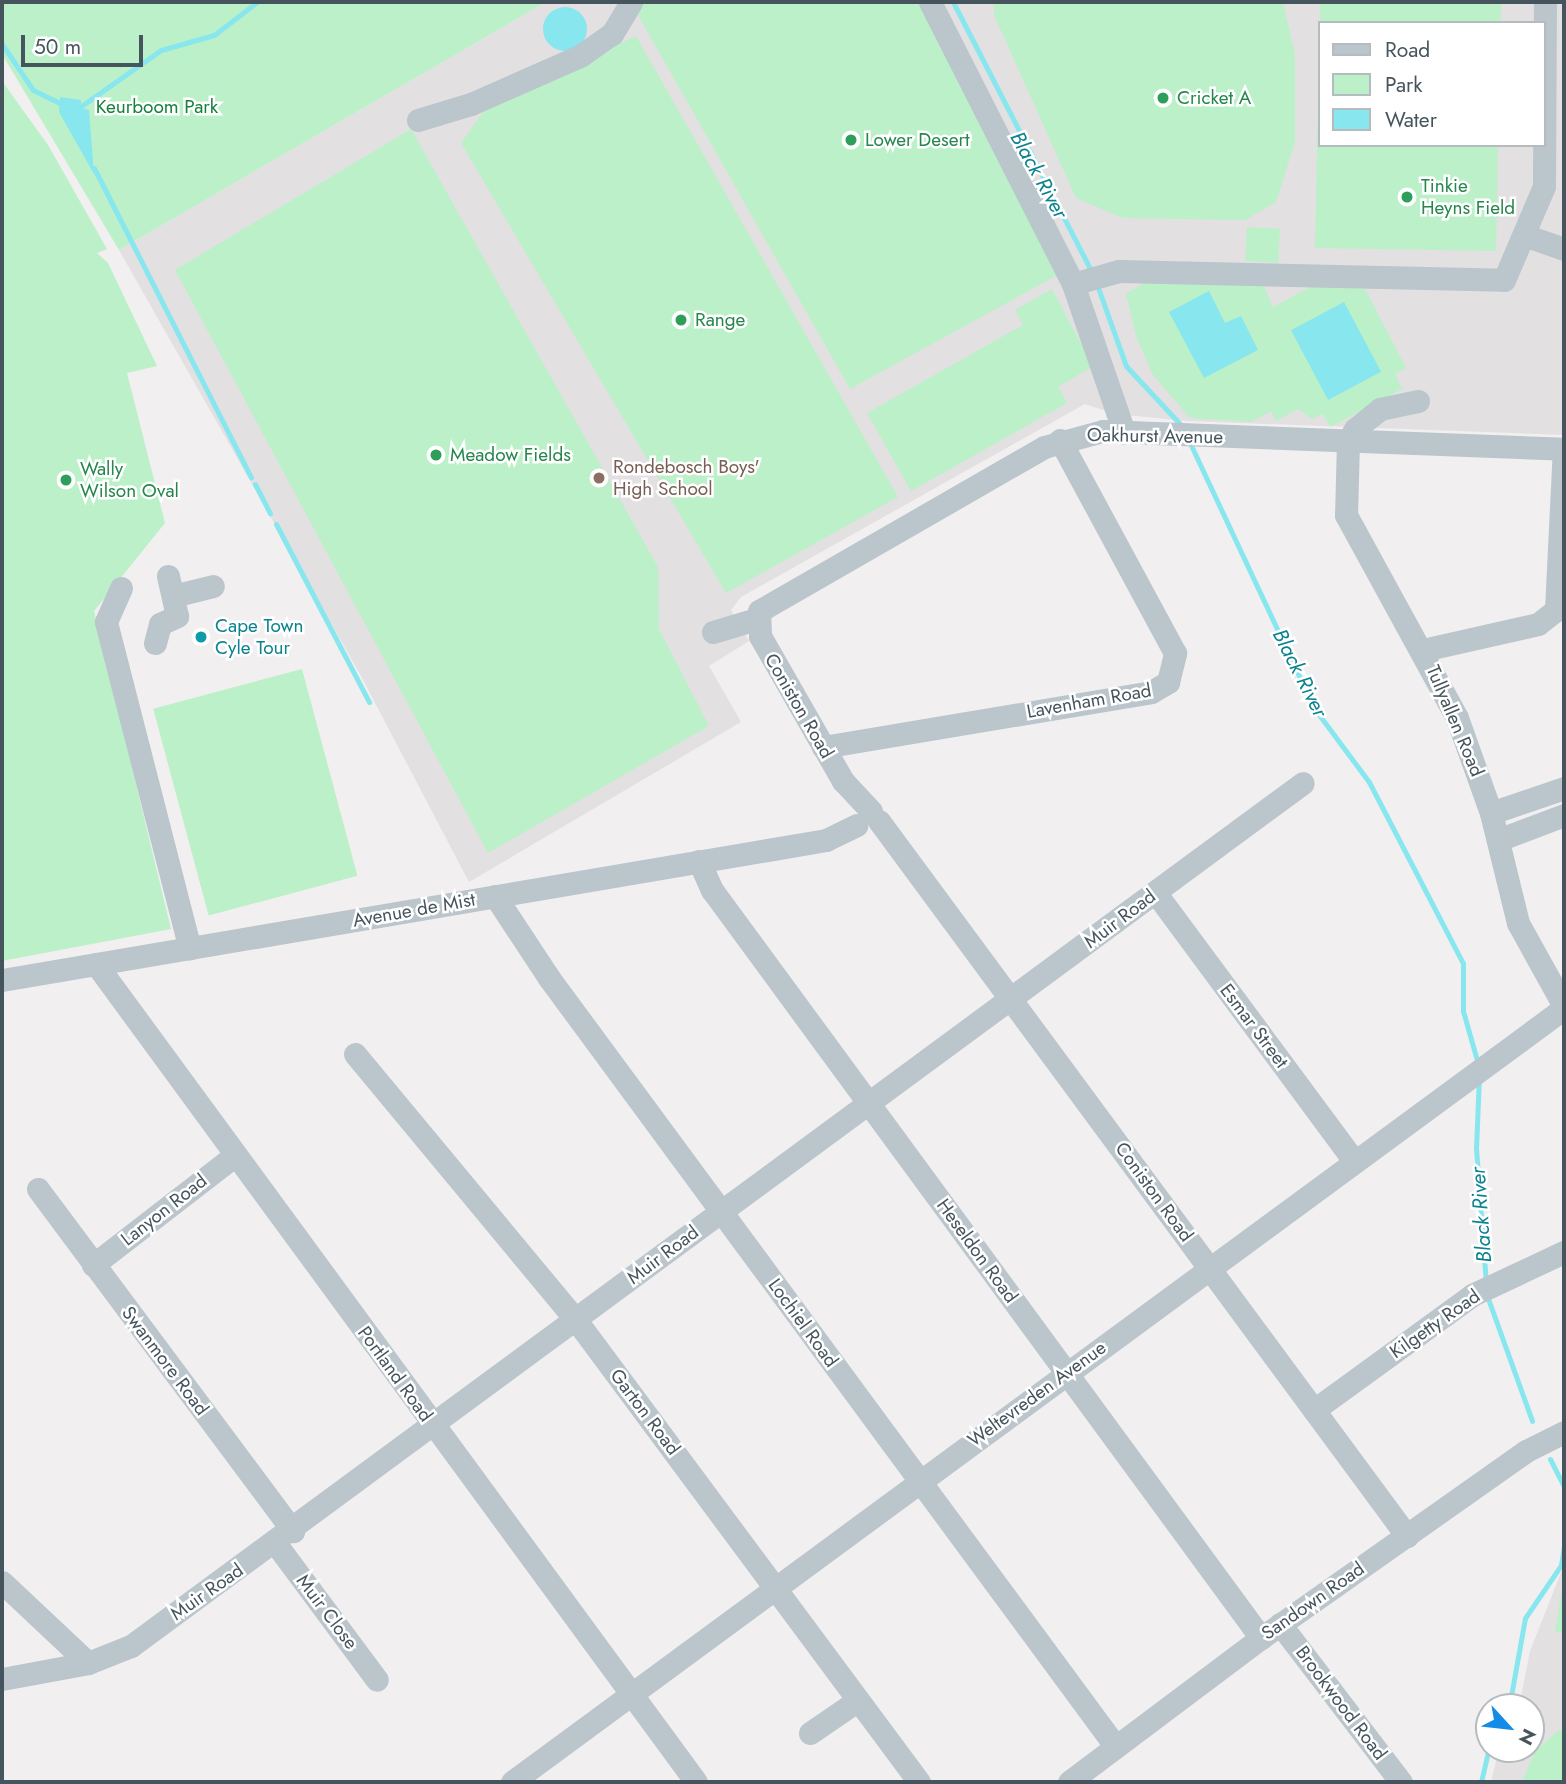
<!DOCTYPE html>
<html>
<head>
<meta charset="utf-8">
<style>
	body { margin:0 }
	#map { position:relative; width:1566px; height:1784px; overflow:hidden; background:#f1efef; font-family:Jost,sans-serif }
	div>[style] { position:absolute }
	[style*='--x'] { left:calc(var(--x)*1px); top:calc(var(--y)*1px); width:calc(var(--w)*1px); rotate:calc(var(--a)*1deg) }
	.education>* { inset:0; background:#e2e0e1 }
	.green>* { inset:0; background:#bcf0c9; transform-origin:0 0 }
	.water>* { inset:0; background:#88e6ee; transform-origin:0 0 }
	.round { border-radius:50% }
	.stream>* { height:5px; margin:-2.5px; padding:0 2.5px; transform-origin:2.5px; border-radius:2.5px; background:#88e6ee }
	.minor>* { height:23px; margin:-11.5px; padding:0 11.5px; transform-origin:11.5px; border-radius:11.5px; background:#bac5cc }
	.dots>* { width:19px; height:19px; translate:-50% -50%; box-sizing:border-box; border:4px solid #fff; border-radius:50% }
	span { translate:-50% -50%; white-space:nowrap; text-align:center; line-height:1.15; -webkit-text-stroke:5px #fff; paint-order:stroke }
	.leisure-label { font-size:19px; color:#27864d }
	.left { translate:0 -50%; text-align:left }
	.park-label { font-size:19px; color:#15813d }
	.street-label { font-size:19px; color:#46555d }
	.education-label { font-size:19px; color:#785e54 }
	.culture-label { font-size:19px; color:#0d838f }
	.water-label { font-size:21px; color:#0b838e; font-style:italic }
	.frame { position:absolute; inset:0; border:4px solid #46555d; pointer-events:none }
	.legend { position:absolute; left:1318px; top:21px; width:228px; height:126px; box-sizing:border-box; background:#fff; border:2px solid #b5bbbe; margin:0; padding:9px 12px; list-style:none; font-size:21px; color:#46555d }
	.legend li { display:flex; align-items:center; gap:14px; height:35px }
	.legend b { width:35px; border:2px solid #b5bbbe }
	.north { position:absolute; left:1475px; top:1693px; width:70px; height:70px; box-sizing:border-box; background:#fff; border:2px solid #b5bbbe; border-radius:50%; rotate:117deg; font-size:19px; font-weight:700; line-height:28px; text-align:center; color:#46555d }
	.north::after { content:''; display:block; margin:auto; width:24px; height:32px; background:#148be6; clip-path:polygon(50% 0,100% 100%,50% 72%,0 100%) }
	.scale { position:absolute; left:21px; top:35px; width:122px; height:32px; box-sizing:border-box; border:4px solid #46555d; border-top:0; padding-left:9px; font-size:21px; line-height:24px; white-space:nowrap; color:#46555d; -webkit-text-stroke:5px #fff; paint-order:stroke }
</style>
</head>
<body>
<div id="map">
	<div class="education">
		<div style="clip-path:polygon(evenodd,546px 2px,1564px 2px,1564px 435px,1187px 421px,1115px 414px,1085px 404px,741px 597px,731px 610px,749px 641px,709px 666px,741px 722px,469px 882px,361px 676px,119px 250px,546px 2px,1319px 23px,1543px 23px,1543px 145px,1319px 145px,1319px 23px)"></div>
		<div style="clip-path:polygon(1564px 1565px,1564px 1782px,1491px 1782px,1499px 1749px,1531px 1749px,1531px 1707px,1519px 1707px,1530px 1651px)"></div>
	</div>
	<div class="green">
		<div style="clip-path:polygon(2px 2px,546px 2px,119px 250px,2px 54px)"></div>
		<div style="clip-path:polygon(637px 2px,920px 2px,1061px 273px,850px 389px,634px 8px)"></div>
		<div style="clip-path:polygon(994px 2px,1283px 2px,1295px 54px,1295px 142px,1276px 202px,1245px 220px,1123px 218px,1076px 198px,994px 15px)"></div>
		<div style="left:1320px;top:2px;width:181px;height:21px"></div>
		<div style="clip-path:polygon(636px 36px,898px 497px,726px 593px,461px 143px,489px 104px)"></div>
		<div style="clip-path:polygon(1319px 54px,1319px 145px,1498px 145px,1496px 251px,1315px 248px)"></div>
		<div style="clip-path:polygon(2px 81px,48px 145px,107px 249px,97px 253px,108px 263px,157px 366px,127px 373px,165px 523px,94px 611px,171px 929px,2px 961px)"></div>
		<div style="clip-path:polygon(411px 129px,658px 567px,659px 629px,709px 726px,488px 853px,175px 270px)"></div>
		<div style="left:1247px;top:227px;width:33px;height:34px;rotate:3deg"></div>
		<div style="clip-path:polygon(1154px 277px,1262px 281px,1273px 307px,1316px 284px,1365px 289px,1406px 368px,1395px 374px,1402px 389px,1330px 427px,1323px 414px,1312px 419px,1298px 409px,1276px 421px,1271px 411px,1251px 422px,1190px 418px,1153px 375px,1136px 336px,1126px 294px)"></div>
		<div style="clip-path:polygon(1052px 289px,1093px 366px,1058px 387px,1067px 403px,911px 491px,867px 413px,1023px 325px,1015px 310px)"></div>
		<div style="left:302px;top:669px;width:214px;height:154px;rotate:75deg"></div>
		<div style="clip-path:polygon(1562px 1590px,1564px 1590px,1564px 1633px,1555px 1632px)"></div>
		<div style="clip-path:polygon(1559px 1730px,1564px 1730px,1564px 1782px,1522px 1782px,1535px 1751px)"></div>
	</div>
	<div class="water">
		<div class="round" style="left:543px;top:7px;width:44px;height:44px"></div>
		<div style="clip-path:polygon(60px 97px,81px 100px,81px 108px,89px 110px,94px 174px,59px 112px)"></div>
		<div style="clip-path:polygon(1209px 291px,1225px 323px,1241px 316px,1258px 350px,1204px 378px,1169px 312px)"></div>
		<div style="left:1344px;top:302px;width:79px;height:60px;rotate:62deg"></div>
	</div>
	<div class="stream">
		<div style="--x:953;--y:2;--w:305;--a:62.8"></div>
		<div style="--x:2;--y:44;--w:55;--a:56"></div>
		<div style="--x:33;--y:90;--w:32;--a:26"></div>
		<div style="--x:77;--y:109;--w:103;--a:-35.1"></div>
		<div style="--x:161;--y:50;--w:55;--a:-15.8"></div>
		<div style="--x:214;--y:35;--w:54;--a:-37.5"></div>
		<div style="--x:94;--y:168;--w:347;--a:63.1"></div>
		<div style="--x:1096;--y:282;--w:89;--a:70.3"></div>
		<div style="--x:1126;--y:366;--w:82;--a:47"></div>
		<div style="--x:1189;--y:441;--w:295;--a:64.9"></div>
		<div style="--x:1314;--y:708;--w:92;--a:53.4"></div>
		<div style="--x:1369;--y:782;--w:204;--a:62.6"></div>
		<div style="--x:1463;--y:963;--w:48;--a:90"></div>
		<div style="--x:1463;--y:1011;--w:55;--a:74.2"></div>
		<div style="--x:255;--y:484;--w:33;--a:63"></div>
		<div style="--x:276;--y:524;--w:201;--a:62.4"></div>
		<div style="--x:1479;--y:1077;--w:71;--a:92.4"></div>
		<div style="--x:1476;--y:1148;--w:136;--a:85.8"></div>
		<div style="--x:1486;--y:1293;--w:136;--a:70.2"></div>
		<div style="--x:1550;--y:1459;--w:31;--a:63"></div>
		<div style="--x:1509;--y:1707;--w:90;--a:-79.8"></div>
		<div style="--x:1525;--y:1618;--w:64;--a:-55.8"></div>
		<div style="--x:1561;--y:1565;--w:18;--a:-81"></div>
		<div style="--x:1481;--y:1782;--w:37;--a:-77"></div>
	</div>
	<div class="minor">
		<div style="--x:930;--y:2;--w:316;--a:63.1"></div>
		<div style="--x:1073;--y:284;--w:157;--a:71"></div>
		<div style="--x:418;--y:120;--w:55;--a:-16.8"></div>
		<div style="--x:471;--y:104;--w:119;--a:-23.8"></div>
		<div style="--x:580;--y:56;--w:39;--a:-35"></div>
		<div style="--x:612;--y:34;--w:37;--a:-59"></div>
		<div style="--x:1524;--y:235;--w:42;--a:19.3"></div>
		<div style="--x:1073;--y:284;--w:48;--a:-15.8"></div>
		<div style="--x:1119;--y:271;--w:385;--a:1.3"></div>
		<div style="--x:1504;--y:280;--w:102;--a:-66.9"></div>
		<div style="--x:1544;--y:186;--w:184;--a:-89.7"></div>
		<div style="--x:1418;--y:401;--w:39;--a:168"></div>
		<div style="--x:1380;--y:409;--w:32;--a:141"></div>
		<div style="--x:1355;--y:429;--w:14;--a:120"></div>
		<div style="--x:1348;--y:441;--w:74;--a:91.5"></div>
		<div style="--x:1346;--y:515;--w:231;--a:61.3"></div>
		<div style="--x:1457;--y:718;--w:101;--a:70.3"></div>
		<div style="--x:1491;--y:813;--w:113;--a:76.2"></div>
		<div style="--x:1518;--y:923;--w:95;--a:61"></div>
		<div style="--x:121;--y:588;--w:37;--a:114"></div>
		<div style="--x:106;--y:622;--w:337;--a:75.6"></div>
		<div style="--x:173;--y:596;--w:41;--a:-14"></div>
		<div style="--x:713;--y:632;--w:45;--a:-16.8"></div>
		<div style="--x:155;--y:643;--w:20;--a:-75"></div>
		<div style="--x:160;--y:624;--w:19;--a:-25"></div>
		<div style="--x:177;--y:616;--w:41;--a:-102.7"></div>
		<div style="--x:1423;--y:650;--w:118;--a:-12.7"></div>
		<div style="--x:1538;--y:624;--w:23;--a:-38"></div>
		<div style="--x:1556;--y:610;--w:161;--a:-87.2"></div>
		<div style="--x:823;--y:747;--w:333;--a:-9.5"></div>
		<div style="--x:1151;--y:692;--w:20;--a:-30"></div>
		<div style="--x:1168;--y:682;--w:30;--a:-76"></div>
		<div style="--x:1175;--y:653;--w:242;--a:-118.4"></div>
		<div style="--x:871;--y:811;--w:41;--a:-133"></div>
		<div style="--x:843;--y:781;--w:167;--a:-119.8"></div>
		<div style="--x:760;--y:636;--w:25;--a:-92"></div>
		<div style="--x:759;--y:611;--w:329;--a:-29.9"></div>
		<div style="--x:1044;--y:447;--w:61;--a:-15.2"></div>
		<div style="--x:1103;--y:431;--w:461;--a:2.2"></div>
		<div style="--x:1491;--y:813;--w:77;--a:-18.9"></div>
		<div style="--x:879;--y:821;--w:889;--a:53.56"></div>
		<div style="--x:1498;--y:840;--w:71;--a:-20.7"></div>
		<div style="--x:699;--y:861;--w:32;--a:66"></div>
		<div style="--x:712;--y:890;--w:928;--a:53.72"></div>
		<div style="--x:1155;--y:892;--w:333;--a:53.5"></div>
		<div style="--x:495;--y:896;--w:98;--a:56.6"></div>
		<div style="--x:549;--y:978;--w:955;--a:53.6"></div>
		<div style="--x:96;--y:964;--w:1014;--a:53.74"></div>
		<div style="--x:2;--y:980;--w:836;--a:-9.64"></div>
		<div style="--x:826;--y:840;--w:34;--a:-26"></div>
		<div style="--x:355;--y:1054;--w:346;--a:50.3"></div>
		<div style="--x:576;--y:1320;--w:575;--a:53.41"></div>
		<div style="--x:38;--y:1189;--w:427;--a:53.3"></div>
		<div style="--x:93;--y:1265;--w:178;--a:-37.7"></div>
		<div style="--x:1314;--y:1410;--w:195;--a:-36"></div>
		<div style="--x:1472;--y:1295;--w:102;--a:-25.1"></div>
		<div style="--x:276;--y:1544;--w:169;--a:53.4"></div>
		<div style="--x:2;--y:1582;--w:118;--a:43.3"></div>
		<div style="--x:1280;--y:1624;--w:199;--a:52.6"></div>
		<div style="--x:2;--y:1679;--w:87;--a:-10.5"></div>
		<div style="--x:88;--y:1663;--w:46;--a:-21.6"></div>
		<div style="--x:131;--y:1646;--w:1455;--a:-36.37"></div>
		<div style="--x:810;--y:1733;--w:58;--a:-34.5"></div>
		<div style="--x:512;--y:1782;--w:1306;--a:-36.34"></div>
		<div style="--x:1069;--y:1782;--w:240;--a:-36.9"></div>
		<div style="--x:1261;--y:1638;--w:324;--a:-35.2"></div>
		<div style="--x:1526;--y:1451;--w:42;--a:-26.6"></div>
	</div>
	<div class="dots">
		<div style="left:1163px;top:98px;background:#2e9e5b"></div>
		<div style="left:851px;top:140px;background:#2e9e5b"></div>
		<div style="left:1407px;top:197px;background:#2e9e5b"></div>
		<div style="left:681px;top:320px;background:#2e9e5b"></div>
		<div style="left:436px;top:455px;background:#2e9e5b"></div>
		<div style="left:599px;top:478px;background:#8d6e63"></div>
		<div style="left:66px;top:480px;background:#2e9e5b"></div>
		<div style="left:201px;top:637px;background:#0f9aa8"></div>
	</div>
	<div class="leisure-label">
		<span class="left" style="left:1177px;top:98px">Cricket A</span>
		<span class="left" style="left:865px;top:140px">Lower Desert</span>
		<span class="left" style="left:1421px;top:197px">Tinkie<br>Heyns Field</span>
		<span class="left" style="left:695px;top:320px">Range</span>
		<span class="left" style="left:450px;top:455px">Meadow Fields</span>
		<span class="left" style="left:80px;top:480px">Wally<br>Wilson Oval</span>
	</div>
	<div class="park-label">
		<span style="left:157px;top:107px">Keurboom Park</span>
	</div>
	<div class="street-label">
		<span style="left:1155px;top:436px;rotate:1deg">Oakhurst Avenue</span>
		<span style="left:1089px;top:701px;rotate:-10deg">Lavenham Road</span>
		<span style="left:799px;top:706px;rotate:60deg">Coniston Road</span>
		<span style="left:1455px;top:721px;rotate:67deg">Tullyallen Road</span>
		<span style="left:414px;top:910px;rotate:-10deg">Avenue de Mist</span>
		<span style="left:1120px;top:919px;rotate:-37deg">Muir Road</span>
		<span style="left:1254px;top:1026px;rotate:53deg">Esmar Street</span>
		<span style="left:1154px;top:1192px;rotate:54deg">Coniston Road</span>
		<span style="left:164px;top:1210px;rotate:-38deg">Lanyon Road</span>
		<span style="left:977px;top:1251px;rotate:54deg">Heseldon Road</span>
		<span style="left:663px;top:1255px;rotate:-37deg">Muir Road</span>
		<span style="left:803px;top:1323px;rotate:54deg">Lochiel Road</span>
		<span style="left:1435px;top:1324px;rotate:-35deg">Kilgetty Road</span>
		<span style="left:165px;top:1361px;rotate:53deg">Swanmore Road</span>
		<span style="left:395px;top:1374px;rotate:54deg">Portland Road</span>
		<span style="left:1037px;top:1394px;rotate:-36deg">Weltevreden Avenue</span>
		<span style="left:645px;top:1412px;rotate:53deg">Garton Road</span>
		<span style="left:207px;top:1592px;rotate:-35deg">Muir Road</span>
		<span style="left:1313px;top:1601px;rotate:-35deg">Sandown Road</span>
		<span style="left:327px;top:1612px;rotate:53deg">Muir Close</span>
		<span style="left:1341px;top:1703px;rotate:53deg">Brookwood Road</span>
	</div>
	<div class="education-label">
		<span class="left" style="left:613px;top:478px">Rondebosch Boys'<br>High School</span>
	</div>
	<div class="culture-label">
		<span class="left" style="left:215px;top:637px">Cape Town<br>Cyle Tour</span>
	</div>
	<div class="water-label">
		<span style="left:1039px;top:175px;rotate:61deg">Black River</span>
		<span style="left:1300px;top:673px;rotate:63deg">Black River</span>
		<span style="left:1481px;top:1215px;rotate:-94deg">Black River</span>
	</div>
	<div class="frame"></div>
	<ul class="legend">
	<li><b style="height:9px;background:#bac5cc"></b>Road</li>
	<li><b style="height:19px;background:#bcf0c9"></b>Park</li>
	<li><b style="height:19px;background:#88e6ee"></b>Water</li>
	</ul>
	<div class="north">N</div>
	<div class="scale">50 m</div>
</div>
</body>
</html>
